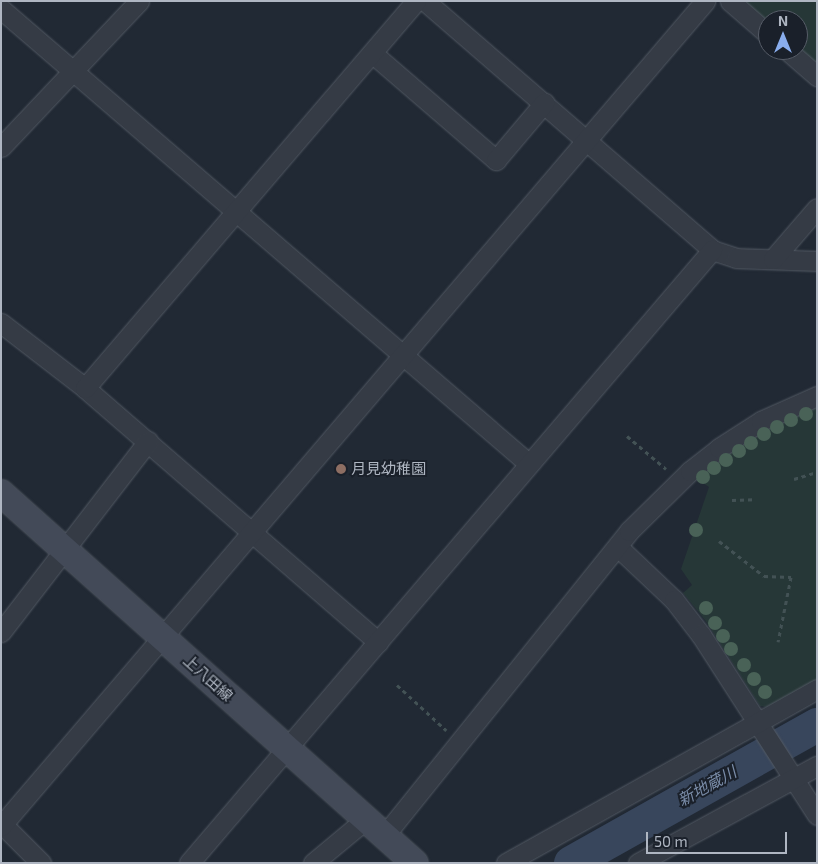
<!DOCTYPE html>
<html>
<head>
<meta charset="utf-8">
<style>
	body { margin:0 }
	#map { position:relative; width:818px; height:864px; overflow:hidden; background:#212934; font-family:"Exo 2","Noto Sans JP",sans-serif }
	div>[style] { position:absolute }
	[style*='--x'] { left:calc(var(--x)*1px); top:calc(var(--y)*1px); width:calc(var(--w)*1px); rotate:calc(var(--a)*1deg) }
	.green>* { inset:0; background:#263737 }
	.river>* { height:34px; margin:-17px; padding:0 17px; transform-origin:17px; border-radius:17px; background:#38465c }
	.path>* { height:3px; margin-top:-1.5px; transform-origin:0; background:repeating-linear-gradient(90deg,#435255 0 4px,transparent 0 8px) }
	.roads { filter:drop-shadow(0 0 1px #525963) drop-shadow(0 0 1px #525963) }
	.street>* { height:19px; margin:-9.5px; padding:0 9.5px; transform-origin:9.5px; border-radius:9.5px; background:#353b45 }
	.secondary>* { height:26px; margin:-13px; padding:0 13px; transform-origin:13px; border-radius:13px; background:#434a58 }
	.trees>* { width:14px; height:14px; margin:-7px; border-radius:50%; background:#496257 }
	.dots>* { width:14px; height:14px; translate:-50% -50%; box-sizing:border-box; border:2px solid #1a202a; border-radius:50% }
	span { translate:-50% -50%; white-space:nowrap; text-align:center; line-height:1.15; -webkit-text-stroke:4px #1a202a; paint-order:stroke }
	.poi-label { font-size:15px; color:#afb6c2 }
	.left { translate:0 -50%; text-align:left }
	.street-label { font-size:15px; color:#afb6c2 }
	.water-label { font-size:16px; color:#7a8ca8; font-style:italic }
	.frame { position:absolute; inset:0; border:2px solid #afb6c2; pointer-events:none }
	.north { position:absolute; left:758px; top:10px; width:50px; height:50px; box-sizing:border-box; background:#1a202a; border:1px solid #565c67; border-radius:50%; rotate:0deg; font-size:14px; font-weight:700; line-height:20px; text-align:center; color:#afb6c2 }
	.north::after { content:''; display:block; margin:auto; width:18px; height:22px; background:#89aded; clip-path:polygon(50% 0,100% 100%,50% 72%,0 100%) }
	.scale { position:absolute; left:646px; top:832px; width:141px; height:22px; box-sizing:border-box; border:2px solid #afb6c2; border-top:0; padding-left:6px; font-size:15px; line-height:18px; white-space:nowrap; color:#afb6c2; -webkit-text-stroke:4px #1a202a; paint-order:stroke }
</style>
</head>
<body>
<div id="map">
	<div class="green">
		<div style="clip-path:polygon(738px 1px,817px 1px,817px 68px,798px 50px,798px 20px,768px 20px,768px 27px)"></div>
		<div style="clip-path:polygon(817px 405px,817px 680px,767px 707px,760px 706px,705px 620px,683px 593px,692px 585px,681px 569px,709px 487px,695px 478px,761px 431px)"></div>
	</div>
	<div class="river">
		<div style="--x:571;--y:863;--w:282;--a:-29.3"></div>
	</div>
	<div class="path">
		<div style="--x:627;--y:436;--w:51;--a:40.2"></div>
		<div style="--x:794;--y:479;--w:21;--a:-17"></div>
		<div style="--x:732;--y:500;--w:23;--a:-2"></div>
		<div style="--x:719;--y:541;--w:57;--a:37.9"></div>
		<div style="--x:764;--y:576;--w:27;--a:2"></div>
		<div style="--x:791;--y:577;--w:66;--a:101.3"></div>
		<div style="--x:397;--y:685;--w:67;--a:42.6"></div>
	</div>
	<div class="roads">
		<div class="street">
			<div style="--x:425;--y:1;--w:380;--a:40.9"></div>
			<div style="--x:712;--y:250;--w:25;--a:18"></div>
			<div style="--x:736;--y:258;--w:81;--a:2.1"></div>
			<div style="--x:730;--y:1;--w:50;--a:41"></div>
			<div style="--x:1;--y:9;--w:696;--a:40.74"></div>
			<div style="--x:787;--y:50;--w:40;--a:41"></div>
			<div style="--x:372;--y:53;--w:164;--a:40.8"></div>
			<div style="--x:496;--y:160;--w:75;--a:-49.9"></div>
			<div style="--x:1;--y:147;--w:201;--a:-46.6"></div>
			<div style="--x:773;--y:259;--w:67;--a:-49.2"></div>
			<div style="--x:1;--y:323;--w:106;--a:37.7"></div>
			<div style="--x:85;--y:388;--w:388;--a:40.9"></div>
			<div style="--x:85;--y:388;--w:509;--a:-49.46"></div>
			<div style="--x:618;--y:547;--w:77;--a:43.4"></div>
			<div style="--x:674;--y:600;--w:44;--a:52.4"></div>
			<div style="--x:701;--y:635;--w:214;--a:57.2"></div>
			<div style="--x:1;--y:632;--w:241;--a:-52.4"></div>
			<div style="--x:1;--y:823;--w:57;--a:45"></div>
			<div style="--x:1;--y:826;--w:1085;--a:-49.52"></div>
			<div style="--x:384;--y:836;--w:391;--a:-51.2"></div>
			<div style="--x:629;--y:531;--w:86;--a:-44.5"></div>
			<div style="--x:690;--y:471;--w:37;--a:-38"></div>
			<div style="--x:719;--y:448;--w:50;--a:-32.7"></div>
			<div style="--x:761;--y:421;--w:61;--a:-24.1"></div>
			<div style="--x:189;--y:863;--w:806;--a:-49.53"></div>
			<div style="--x:313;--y:863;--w:69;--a:-39.7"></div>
			<div style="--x:506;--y:863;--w:356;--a:-29.2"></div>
			<div style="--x:638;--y:863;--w:204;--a:-28.5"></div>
		</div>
		<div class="secondary">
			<div style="--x:1;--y:493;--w:555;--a:41.79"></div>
		</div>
	</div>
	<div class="trees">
		<div style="left:806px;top:414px"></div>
		<div style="left:791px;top:420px"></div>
		<div style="left:777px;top:427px"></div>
		<div style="left:764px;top:434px"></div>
		<div style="left:751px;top:443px"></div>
		<div style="left:739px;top:451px"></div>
		<div style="left:726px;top:460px"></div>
		<div style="left:714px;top:468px"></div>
		<div style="left:703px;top:477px"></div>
		<div style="left:696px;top:530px"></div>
		<div style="left:706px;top:608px"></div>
		<div style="left:715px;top:623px"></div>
		<div style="left:723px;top:636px"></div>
		<div style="left:731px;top:649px"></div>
		<div style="left:744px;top:665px"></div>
		<div style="left:754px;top:679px"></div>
		<div style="left:765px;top:692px"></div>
	</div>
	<div class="dots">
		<div style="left:341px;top:469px;background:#8d6e63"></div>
	</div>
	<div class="poi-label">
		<span class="left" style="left:351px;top:469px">月見幼稚園</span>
	</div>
	<div class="street-label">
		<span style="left:208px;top:678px;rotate:42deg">上八田線</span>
	</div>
	<div class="water-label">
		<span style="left:707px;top:786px;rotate:-29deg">新地蔵川</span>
	</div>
	<div class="frame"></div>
	<div class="north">N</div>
	<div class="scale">50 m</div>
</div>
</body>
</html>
